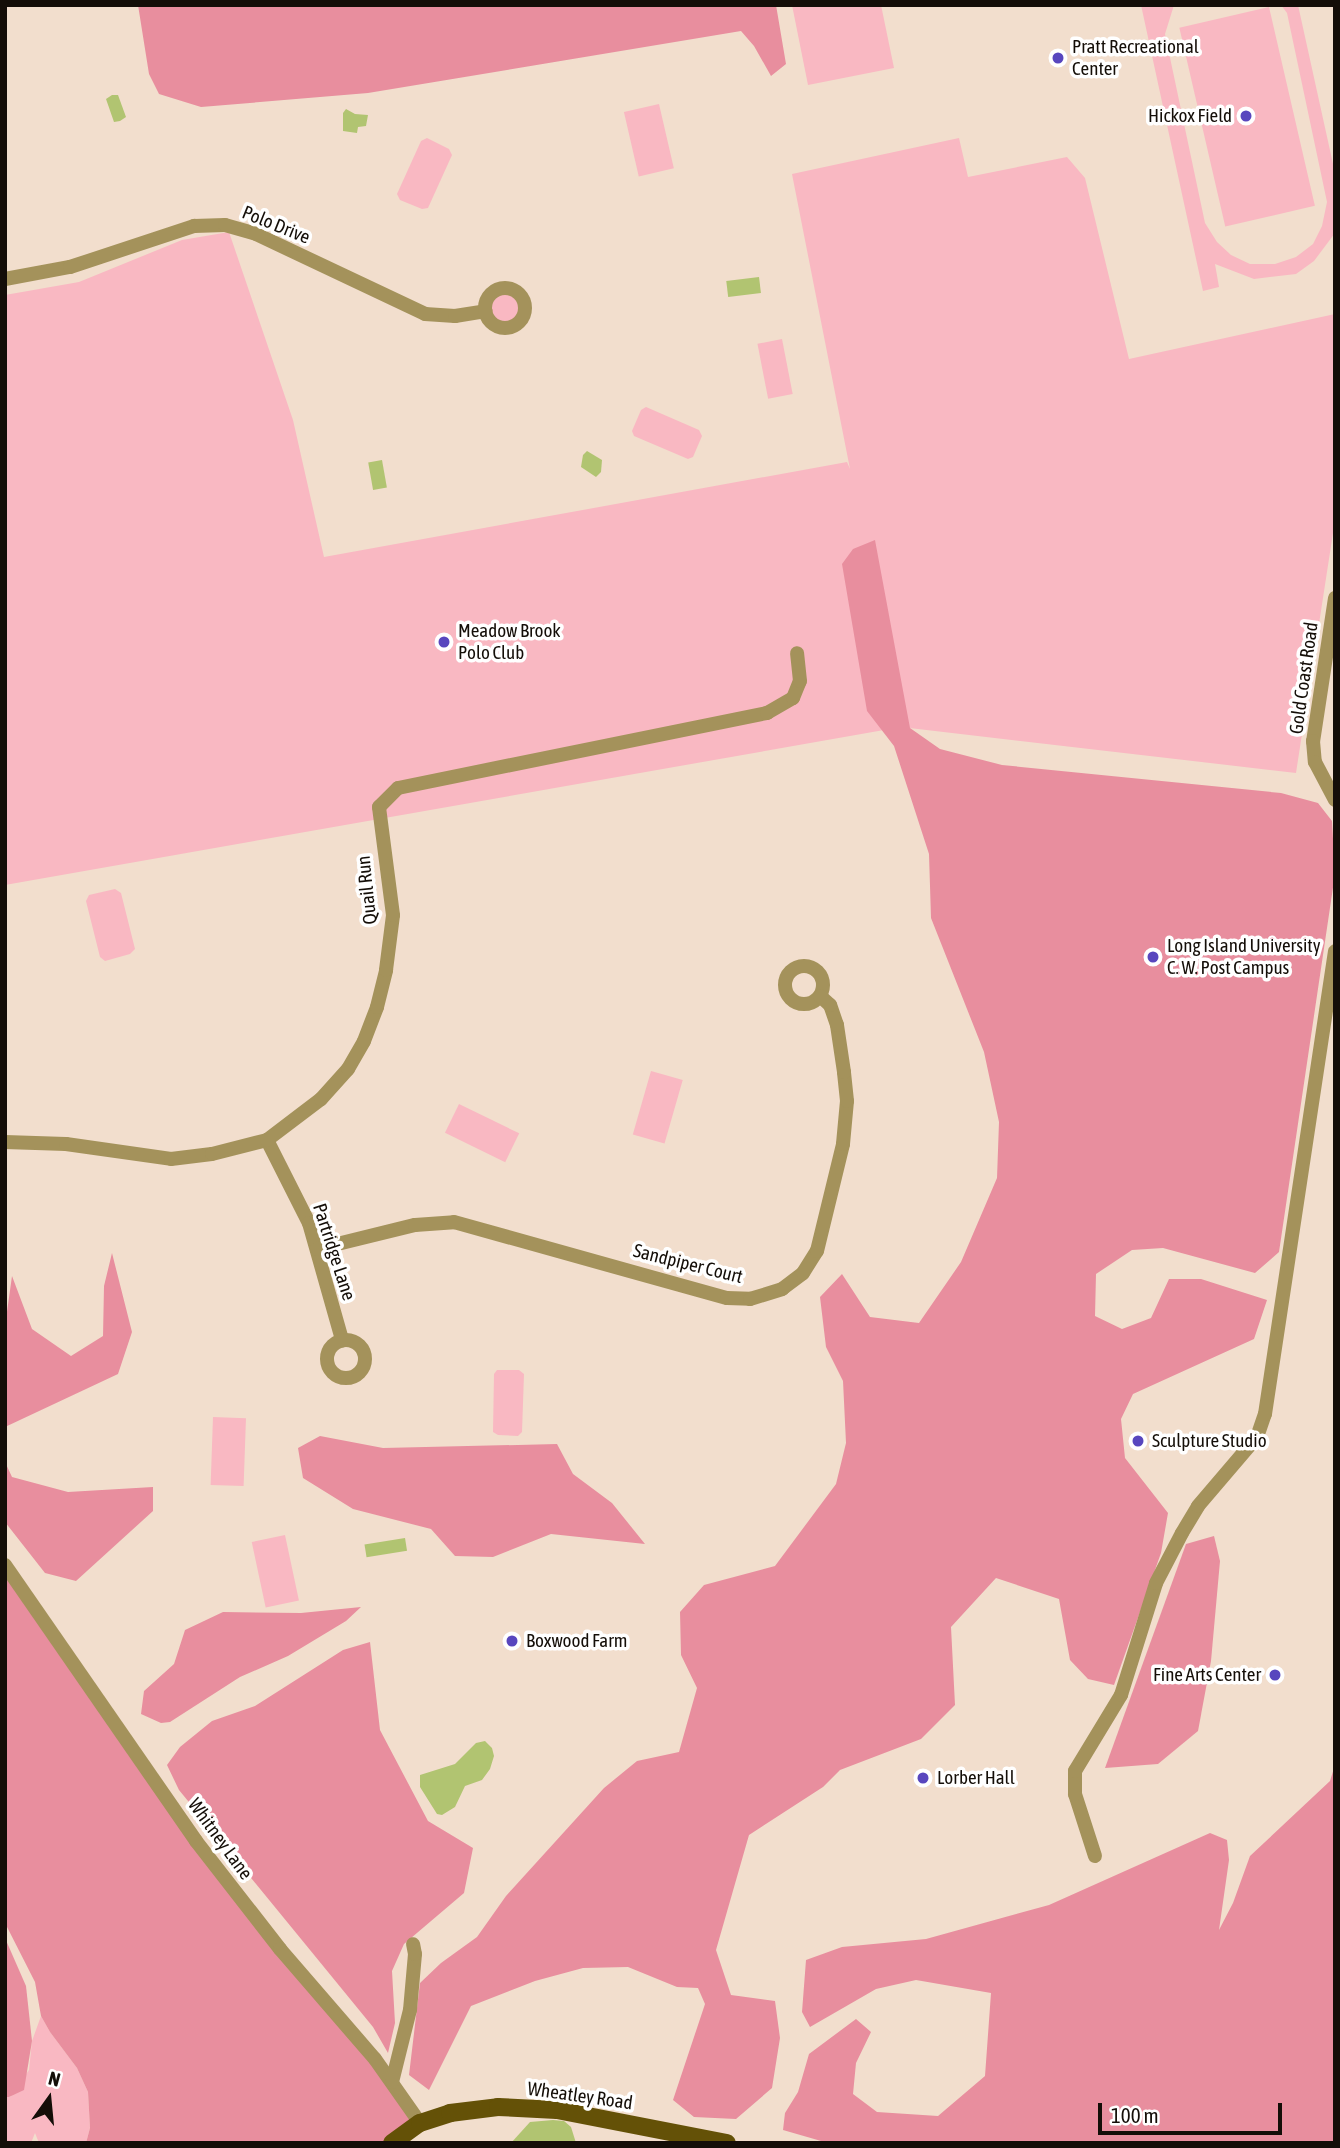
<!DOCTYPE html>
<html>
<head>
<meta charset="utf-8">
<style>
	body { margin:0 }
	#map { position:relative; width:1340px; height:2148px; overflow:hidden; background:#f2decd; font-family:"Asap Condensed",sans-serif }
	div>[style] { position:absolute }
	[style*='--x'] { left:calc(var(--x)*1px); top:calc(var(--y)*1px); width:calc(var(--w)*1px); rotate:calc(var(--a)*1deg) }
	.green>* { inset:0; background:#f9b8c2; transform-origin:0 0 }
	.round { border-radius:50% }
	.forest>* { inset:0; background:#e88e9e }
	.water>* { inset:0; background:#b1c471; transform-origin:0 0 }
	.minor>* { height:14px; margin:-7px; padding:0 7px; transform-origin:7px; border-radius:7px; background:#a4925b }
	.minor>.ring { margin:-7px; padding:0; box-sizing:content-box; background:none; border:14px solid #a4925b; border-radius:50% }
	.major>* { height:18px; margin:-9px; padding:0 9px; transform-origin:9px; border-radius:9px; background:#645107 }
	.dots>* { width:19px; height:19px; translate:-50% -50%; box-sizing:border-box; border:4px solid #fff; border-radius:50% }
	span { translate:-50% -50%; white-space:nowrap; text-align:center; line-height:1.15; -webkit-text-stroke:7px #fff; paint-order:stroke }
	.poi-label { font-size:19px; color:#140e08 }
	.left { translate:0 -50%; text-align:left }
	.right { translate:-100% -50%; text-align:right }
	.street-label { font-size:19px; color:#140e08 }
	.frame { position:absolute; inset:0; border:7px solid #140e08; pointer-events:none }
	.north { position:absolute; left:14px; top:2064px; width:70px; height:70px; -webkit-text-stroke:5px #fff; paint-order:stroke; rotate:15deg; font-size:19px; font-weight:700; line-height:28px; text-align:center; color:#140e08 }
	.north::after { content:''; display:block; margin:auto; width:24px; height:32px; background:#140e08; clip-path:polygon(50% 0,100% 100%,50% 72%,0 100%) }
	.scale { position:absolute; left:1098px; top:2103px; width:184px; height:32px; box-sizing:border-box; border:4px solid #140e08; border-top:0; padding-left:9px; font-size:21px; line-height:24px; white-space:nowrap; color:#140e08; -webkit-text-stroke:5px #fff; paint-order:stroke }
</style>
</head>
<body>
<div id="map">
	<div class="green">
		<div style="clip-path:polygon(792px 5px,881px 5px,894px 68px,808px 85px)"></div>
		<div style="clip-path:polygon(1141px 5px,1174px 5px,1165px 34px,1205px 223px,1217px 242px,1231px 255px,1250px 264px,1275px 264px,1296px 257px,1313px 244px,1322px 226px,1327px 202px,1287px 13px,1281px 5px,1298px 5px,1335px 173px,1335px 233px,1314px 261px,1296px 274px,1254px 279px,1215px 264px,1219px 287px,1203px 291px)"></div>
		<div style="left:1269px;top:7px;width:204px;height:92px;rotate:77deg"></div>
		<div style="left:659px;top:104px;width:66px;height:36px;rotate:77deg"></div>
		<div style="clip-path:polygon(427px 138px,449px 149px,452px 155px,428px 208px,422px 209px,400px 200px,397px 194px,421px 141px)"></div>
		<div style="clip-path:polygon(959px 138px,968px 177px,1067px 157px,1085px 178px,1129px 359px,1335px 314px,1335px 520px,1296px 773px,901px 727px,5px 885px,5px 295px,79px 282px,182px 240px,229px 232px,293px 420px,324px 557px,847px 462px,850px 469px,792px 174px)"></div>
		<div class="round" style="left:488px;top:291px;width:34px;height:34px"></div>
		<div style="left:782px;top:339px;width:56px;height:25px;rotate:79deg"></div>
		<div style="clip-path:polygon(646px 407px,699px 430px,702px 436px,693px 457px,688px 459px,634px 436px,632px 431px,641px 410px)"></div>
		<div style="clip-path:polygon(115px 889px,121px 893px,135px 949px,130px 954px,105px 961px,100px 957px,86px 901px,89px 895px)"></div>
		<div style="left:651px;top:1071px;width:33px;height:66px;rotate:16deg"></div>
		<div style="left:459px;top:1104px;width:67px;height:32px;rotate:26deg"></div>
		<div style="clip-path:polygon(497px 1370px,519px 1370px,524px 1374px,522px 1432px,518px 1436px,498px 1435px,493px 1432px,494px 1374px)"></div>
		<div style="left:213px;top:1417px;width:33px;height:68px;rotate:2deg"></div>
		<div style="left:285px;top:1535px;width:67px;height:34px;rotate:78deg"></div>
		<div style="clip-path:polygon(41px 2016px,50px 2032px,77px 2068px,88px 2092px,90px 2128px,86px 2143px,39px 2143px,35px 2133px,31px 2143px,5px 2143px,5px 2097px,10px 2097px,29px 2070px,32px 2041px)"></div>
	</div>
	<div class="forest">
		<div style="clip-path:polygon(138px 5px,776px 5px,786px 64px,771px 76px,754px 46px,741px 31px,368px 93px,201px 107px,159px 94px,149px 74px)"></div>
		<div style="clip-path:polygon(875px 540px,910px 728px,940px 749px,1002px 765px,1281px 793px,1318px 803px,1332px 821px,1335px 874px,1279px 1252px,1255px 1273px,1163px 1248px,1132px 1250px,1096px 1274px,1095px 1316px,1122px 1329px,1151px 1318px,1169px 1279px,1201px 1279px,1267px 1300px,1254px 1339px,1133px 1394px,1121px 1419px,1125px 1458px,1168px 1513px,1161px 1553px,1114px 1685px,1088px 1679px,1070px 1660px,1059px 1599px,996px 1578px,951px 1627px,955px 1705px,921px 1739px,840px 1770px,823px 1787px,749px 1835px,716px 1950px,731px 1995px,775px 2001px,780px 2038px,772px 2088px,736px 2119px,694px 2117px,673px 2100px,705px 2004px,698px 1988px,677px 1987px,628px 1967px,583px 1968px,535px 1981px,471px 2006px,429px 2090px,409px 2075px,420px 1983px,441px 1963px,477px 1937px,506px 1896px,604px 1788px,637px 1761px,679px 1752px,697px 1688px,681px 1655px,680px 1612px,704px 1585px,775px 1566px,836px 1484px,846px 1443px,843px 1381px,826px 1347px,820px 1297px,842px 1274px,870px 1317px,919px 1323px,961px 1262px,997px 1178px,999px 1122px,984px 1052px,931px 918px,929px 854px,894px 746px,867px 711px,842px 564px,853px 549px)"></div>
		<div style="clip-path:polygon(112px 1253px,132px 1332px,118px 1374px,5px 1427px,5px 1326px,12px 1276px,32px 1329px,71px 1356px,103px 1336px,104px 1286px)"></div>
		<div style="clip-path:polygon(320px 1436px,383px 1448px,557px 1444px,573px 1474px,612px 1503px,645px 1544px,551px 1534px,493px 1557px,455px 1556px,431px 1529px,353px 1509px,303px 1478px,298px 1448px)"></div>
		<div style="clip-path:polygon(5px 1462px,12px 1477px,68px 1492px,153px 1487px,153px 1511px,76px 1581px,45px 1573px,5px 1522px)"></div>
		<div style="clip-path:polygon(1214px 1536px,1220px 1561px,1211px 1661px,1198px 1731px,1158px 1764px,1105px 1768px,1186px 1544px)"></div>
		<div style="clip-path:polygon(5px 1565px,196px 1841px,420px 2123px,392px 2143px,86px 2143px,90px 2128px,88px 2092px,77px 2068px,50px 2032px,41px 2016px,35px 1982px,5px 1923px)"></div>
		<div style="clip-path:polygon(361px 1607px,346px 1621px,288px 1656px,240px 1677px,170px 1722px,161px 1723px,141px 1714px,144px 1691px,174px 1664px,185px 1630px,223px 1612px,301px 1613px)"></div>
		<div style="clip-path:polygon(370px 1642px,380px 1730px,428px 1821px,473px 1848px,464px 1893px,404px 1944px,392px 1971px,395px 2023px,388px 2053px,373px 2027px,179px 1790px,167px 1765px,180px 1747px,212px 1721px,255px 1706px,343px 1650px)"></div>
		<div style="clip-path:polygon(1335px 1765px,1335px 2143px,828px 2143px,783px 2130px,785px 2113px,798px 2092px,809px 2054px,856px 2019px,871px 2032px,856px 2063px,853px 2094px,877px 2112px,938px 2116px,985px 2076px,991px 1993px,916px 1980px,876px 1989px,810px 2027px,802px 2012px,806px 1960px,842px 1947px,926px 1939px,1049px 1905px,1210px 1833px,1227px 1840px,1229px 1860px,1219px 1930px,1233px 1903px,1250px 1856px,1330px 1781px)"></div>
		<div style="clip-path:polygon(5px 1938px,26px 1986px,32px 2041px,24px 2090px,9px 2097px,5px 2097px)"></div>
	</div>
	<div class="water">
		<div style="clip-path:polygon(112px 95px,118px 95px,126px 117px,120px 121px,114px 122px,106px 99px)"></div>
		<div style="clip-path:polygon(346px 109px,355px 114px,368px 115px,366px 126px,358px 127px,357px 133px,343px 131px,343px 113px)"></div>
		<div style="left:759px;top:277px;width:16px;height:33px;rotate:83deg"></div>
		<div style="clip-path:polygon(587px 451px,602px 460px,601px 472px,596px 477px,581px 467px,583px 455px)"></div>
		<div style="left:382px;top:460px;width:28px;height:14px;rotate:80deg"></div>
		<div style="left:405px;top:1538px;width:13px;height:41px;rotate:81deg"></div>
		<div style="clip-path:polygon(485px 1741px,492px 1748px,494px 1756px,490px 1769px,482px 1780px,465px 1786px,455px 1807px,442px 1815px,437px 1814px,420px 1787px,420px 1775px,455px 1764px,476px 1743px)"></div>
		<div style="clip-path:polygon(553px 2120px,564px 2121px,571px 2127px,576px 2143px,511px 2143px,530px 2122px)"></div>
	</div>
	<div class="minor">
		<div style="--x:5;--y:279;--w:66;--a:-10.5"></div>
		<div style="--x:70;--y:267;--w:131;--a:-18.3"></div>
		<div style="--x:194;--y:226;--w:31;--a:-2"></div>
		<div style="--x:225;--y:225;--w:32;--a:16"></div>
		<div style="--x:256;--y:234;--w:187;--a:25.3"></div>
		<div style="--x:425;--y:314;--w:30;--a:4"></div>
		<div style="--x:455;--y:316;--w:31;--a:-9"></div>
		<div class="ring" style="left:485px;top:288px;width:26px;height:26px"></div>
		<div style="--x:1335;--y:598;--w:145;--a:98.7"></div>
		<div style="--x:1313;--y:741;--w:21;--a:85"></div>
		<div style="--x:1315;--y:762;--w:43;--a:62.2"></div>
		<div class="ring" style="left:785px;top:966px;width:24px;height:24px"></div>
		<div style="--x:267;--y:1140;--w:93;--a:63.2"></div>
		<div style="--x:309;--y:1223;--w:122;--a:74.2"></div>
		<div style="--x:5;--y:1142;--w:61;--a:1.9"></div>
		<div style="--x:66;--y:1144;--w:106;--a:8.1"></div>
		<div style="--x:171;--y:1159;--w:41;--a:-7"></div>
		<div style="--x:212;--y:1154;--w:57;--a:-14.3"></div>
		<div style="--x:267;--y:1140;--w:68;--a:-37.2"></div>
		<div style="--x:321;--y:1099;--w:40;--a:-48"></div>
		<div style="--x:348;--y:1069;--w:32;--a:-60"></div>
		<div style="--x:364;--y:1041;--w:36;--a:-69"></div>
		<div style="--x:377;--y:1007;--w:38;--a:-76"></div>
		<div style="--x:386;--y:970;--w:55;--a:-82.7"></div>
		<div style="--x:393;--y:915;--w:109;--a:-97.4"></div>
		<div style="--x:379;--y:807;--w:27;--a:-45"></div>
		<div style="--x:398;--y:788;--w:377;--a:-11.5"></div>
		<div style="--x:767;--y:713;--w:30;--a:-30"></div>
		<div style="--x:793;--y:698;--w:18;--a:-68"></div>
		<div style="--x:800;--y:681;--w:28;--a:-96"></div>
		<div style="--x:317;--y:1249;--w:101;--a:-13.8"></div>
		<div style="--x:415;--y:1225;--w:39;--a:-4"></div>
		<div style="--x:454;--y:1222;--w:283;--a:15.6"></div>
		<div style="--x:727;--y:1298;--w:23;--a:2"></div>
		<div style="--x:750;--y:1299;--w:34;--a:-17"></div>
		<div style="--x:782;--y:1289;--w:26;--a:-37"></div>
		<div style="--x:803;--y:1273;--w:26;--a:-58"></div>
		<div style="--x:817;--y:1251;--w:110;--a:-76.3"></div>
		<div style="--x:843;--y:1144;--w:43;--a:-84.7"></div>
		<div style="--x:847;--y:1101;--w:29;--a:-96"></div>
		<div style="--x:844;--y:1072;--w:48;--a:-98.5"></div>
		<div style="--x:837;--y:1025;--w:21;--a:-109"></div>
		<div style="--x:830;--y:1005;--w:13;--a:-138"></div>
		<div class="ring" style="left:327px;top:1340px;width:24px;height:24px"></div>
		<div style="--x:5;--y:1565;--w:336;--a:55.3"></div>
		<div style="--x:196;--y:1841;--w:137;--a:52.1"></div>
		<div style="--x:280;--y:1949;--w:145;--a:49.2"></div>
		<div style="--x:375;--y:2059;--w:78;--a:54.9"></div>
		<div style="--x:1095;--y:1856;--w:65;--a:-107.9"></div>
		<div style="--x:1075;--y:1794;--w:23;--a:-90"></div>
		<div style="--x:1075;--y:1771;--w:89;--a:-58.8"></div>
		<div style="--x:1121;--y:1695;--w:117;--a:-72.6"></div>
		<div style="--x:1156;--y:1583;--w:56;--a:-62.5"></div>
		<div style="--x:1182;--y:1533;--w:31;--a:-59"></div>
		<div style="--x:1198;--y:1506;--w:91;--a:-49.5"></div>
		<div style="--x:1257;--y:1437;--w:24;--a:-71"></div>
		<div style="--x:1265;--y:1414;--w:468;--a:-81.4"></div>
		<div style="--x:392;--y:2082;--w:74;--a:-76"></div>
		<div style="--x:410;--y:2010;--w:56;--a:-84.9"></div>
		<div style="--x:415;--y:1954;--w:10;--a:-101"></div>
	</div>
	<div class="major">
		<div style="--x:392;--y:2143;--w:34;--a:-36"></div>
		<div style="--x:420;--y:2123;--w:32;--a:-18"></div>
		<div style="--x:450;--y:2113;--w:48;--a:-7.1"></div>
		<div style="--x:498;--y:2107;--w:59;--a:2.9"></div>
		<div style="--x:557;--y:2110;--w:173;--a:11"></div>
	</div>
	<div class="dots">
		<div style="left:1058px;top:58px;background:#5846be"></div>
		<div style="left:1246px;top:116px;background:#5846be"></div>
		<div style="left:444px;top:642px;background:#5846be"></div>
		<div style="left:1153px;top:957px;background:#5846be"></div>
		<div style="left:1138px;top:1441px;background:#5846be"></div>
		<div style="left:512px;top:1641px;background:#5846be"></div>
		<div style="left:1275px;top:1675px;background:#5846be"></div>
		<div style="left:923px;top:1778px;background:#5846be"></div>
	</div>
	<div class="poi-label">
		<span class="left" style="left:1072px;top:58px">Pratt Recreational<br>Center</span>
		<span class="right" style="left:1232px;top:116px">Hickox Field</span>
		<span class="left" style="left:458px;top:642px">Meadow Brook<br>Polo Club</span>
		<span class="left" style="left:1167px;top:957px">Long Island University<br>C. W. Post Campus</span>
		<span class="left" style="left:1152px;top:1441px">Sculpture Studio</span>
		<span class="left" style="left:526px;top:1641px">Boxwood Farm</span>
		<span class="right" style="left:1261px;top:1675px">Fine Arts Center</span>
		<span class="left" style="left:937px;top:1778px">Lorber Hall</span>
	</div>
	<div class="street-label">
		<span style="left:276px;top:225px;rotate:22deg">Polo Drive</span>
		<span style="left:1304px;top:678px;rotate:-82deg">Gold Coast Road</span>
		<span style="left:367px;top:890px;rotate:-96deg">Quail Run</span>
		<span style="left:334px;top:1252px;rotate:72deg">Partridge Lane</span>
		<span style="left:688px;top:1264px;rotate:14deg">Sandpiper Court</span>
		<span style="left:220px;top:1839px;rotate:54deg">Whitney Lane</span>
		<span style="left:580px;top:2096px;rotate:8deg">Wheatley Road</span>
	</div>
	<div class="frame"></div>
	<div class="north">N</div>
	<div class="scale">100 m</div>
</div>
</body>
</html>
